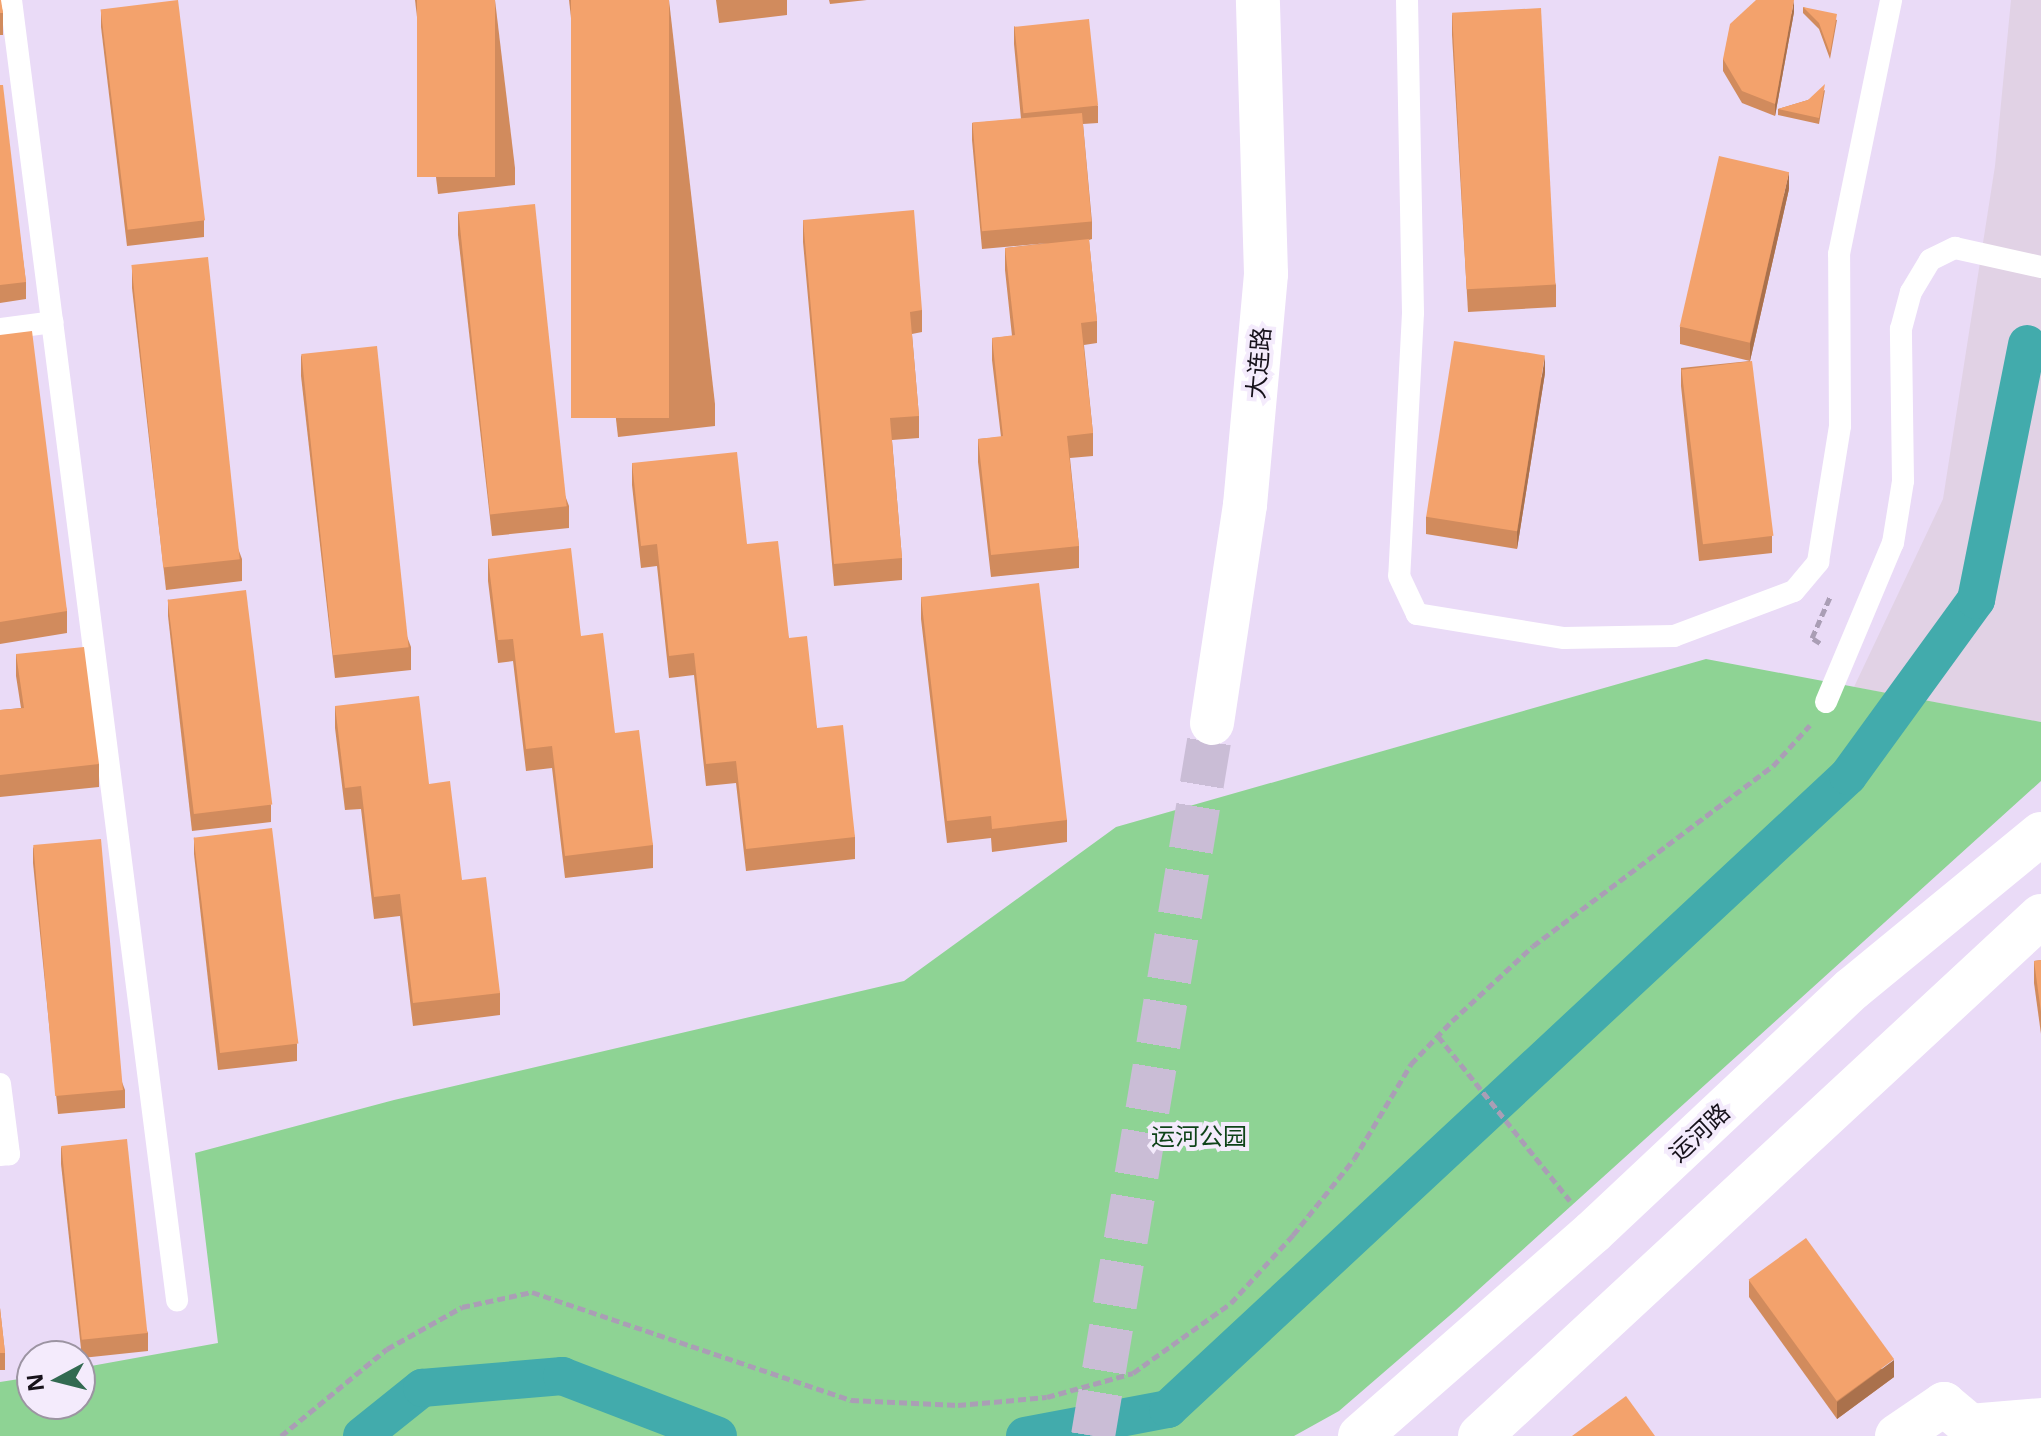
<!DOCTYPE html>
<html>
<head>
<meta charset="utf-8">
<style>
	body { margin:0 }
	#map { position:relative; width:2041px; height:1436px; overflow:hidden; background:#eadbf7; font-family:"Noto Sans","Noto Sans SC",sans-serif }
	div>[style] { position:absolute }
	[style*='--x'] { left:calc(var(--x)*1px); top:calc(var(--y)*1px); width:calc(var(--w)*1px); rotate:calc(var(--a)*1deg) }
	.commercial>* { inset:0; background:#e1d2e5 }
	.green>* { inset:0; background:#8ed394 }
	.canal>* { height:38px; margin:-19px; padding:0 19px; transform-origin:19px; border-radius:19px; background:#42abac }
	.primary-tunnel>* { height:44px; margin-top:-22px; transform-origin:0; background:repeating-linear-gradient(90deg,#cabdd6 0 44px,transparent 0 66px) }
	.path>* { height:5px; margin-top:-2.5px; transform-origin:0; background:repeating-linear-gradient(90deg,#aa9eb5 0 8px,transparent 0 12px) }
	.lane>* { height:22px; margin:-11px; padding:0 11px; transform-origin:11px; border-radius:11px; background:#fff }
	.street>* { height:44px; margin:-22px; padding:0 22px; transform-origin:22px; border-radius:22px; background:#fff }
	.secondary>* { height:44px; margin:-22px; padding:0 22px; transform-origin:22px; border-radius:22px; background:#fff }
	.primary>* { height:44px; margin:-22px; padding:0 22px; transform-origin:22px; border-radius:22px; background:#fff }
	.wall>* { inset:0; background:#d18b5d }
	.shaded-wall>* { inset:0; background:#aa714c }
	.building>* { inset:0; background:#f3a26c; transform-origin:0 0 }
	span { translate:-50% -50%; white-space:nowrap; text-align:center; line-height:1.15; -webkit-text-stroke:8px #f4ebfc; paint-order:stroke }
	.street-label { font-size:24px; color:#17121b }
	.park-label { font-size:24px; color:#0e4318 }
	.north { position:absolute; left:16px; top:1340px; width:80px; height:80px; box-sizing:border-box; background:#f4ebfc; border:2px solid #9c94a2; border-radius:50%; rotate:263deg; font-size:22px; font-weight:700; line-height:32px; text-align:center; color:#17121b }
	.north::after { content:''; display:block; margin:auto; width:28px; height:36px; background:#326a51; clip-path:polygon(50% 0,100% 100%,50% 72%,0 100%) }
</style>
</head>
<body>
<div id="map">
	<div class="commercial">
		<div style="clip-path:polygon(2011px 0,2041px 0,2041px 722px,1854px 687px,1943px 499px,1995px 166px)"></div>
	</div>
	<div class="green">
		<div style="clip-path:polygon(1706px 659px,2041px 722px,2041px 781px,1456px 1310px,1339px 1411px,1294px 1436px,0 1436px,0 1382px,32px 1377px,32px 1404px,80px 1404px,80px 1368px,218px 1343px,195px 1153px,394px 1100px,904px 981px,1116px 827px)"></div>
	</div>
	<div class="canal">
		<div style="--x:362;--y:1436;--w:77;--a:-38.7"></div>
		<div style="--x:422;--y:1388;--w:141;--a:-4.9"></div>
		<div style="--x:562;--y:1376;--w:167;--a:21"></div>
		<div style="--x:1025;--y:1436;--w:146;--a:-10.7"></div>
		<div style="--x:1168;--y:1409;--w:929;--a:-42.95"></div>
		<div style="--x:1848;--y:776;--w:218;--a:-54"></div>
		<div style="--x:1976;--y:600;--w:261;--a:-78.7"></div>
	</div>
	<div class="primary-tunnel">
		<div style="--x:1093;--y:1436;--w:723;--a:-80.52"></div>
	</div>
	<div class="path">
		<div style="--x:1820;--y:643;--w:9;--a:-148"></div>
		<div style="--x:1812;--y:638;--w:45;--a:-66.3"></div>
		<div style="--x:1438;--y:1036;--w:211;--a:51.3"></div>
		<div style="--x:281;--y:1436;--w:137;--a:-39.4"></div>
		<div style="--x:387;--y:1349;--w:86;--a:-29.2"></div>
		<div style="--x:462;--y:1307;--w:72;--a:-12.1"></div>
		<div style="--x:532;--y:1292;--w:337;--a:18.7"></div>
		<div style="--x:851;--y:1400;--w:107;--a:2.7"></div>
		<div style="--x:958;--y:1405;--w:89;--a:-5.1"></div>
		<div style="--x:1047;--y:1397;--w:89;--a:-15.6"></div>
		<div style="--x:1133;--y:1373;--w:120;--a:-35.5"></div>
		<div style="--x:1231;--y:1303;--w:92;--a:-47.6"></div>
		<div style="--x:1293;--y:1235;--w:97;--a:-51.2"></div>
		<div style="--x:1354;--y:1159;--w:111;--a:-59"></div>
		<div style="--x:1411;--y:1064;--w:59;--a:-46.4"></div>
		<div style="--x:1452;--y:1021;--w:110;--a:-42.8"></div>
		<div style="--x:1533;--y:946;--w:300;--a:-36.9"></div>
		<div style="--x:1773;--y:766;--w:55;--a:-47.9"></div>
	</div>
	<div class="lane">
		<div style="--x:11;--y:0;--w:1311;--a:82.72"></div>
		<div style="--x:1407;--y:0;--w:313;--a:88.9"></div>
		<div style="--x:1413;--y:313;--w:263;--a:93"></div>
		<div style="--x:1399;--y:576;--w:42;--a:64.7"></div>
		<div style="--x:1417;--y:614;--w:149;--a:9.3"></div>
		<div style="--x:1564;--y:638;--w:110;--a:-1"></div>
		<div style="--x:1674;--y:636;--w:128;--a:-20.6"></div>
		<div style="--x:1794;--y:591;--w:38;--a:-50"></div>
		<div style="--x:1818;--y:562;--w:138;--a:-80.8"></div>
		<div style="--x:1840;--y:426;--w:172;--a:-90.3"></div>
		<div style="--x:1839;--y:254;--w:259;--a:-78.4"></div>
		<div style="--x:0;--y:329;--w:53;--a:-7.5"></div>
		<div style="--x:1826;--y:702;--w:173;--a:-67.2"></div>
		<div style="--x:1893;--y:543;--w:63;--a:-80.8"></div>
		<div style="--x:1903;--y:481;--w:152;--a:-90.8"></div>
		<div style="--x:1901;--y:329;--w:38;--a:-75"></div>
		<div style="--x:1911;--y:292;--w:37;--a:-59"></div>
		<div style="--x:1930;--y:260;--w:28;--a:-26"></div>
		<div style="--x:1955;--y:248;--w:88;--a:12.5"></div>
		<div style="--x:0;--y:1084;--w:71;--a:82.7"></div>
		<div style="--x:9;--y:1154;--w:9;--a:174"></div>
	</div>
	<div class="street">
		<div style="--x:1480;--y:1436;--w:765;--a:-42.83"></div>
		<div style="--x:1897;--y:1436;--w:57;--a:-34.2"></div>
		<div style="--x:1944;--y:1404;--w:34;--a:40"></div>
		<div style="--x:1970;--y:1426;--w:71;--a:-4.8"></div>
	</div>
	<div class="secondary">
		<div style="--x:1360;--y:1436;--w:310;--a:-41.2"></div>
		<div style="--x:1593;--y:1232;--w:355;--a:-43.2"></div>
		<div style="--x:1852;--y:989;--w:244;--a:-39.4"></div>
	</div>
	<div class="primary">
		<div style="--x:1212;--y:723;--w:220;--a:-81.4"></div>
		<div style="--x:1245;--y:505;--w:232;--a:-84.8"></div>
		<div style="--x:1266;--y:274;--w:274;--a:-91.7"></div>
	</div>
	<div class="wall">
		<div style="clip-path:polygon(0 0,3px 13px,3px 35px,0 35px)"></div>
		<div style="clip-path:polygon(415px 0,495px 0,515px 168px,515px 185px,438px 194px)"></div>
		<div style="clip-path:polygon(569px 0,669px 0,715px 404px,715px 426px,618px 437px)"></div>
		<div style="clip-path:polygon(716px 0,787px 0,787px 15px,719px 23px)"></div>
		<div style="clip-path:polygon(829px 0,867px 0,830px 4px)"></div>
		<div style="clip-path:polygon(1803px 7px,1837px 20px,1830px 59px,1819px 29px,1803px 13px)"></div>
		<div style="clip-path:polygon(101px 10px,204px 220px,204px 237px,127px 246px,101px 27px)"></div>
		<div style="clip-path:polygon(1794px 12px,1775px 116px,1742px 103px,1723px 71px,1723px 59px)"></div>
		<div style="clip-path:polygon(1452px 13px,1556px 285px,1556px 307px,1468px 312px,1452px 35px)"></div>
		<div style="clip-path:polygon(1014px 26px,1098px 106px,1098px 123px,1083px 124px,1092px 222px,1092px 239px,1089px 240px,1097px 321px,1097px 343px,1084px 345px,1093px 433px,1093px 456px,1070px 458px,1079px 546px,1079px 568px,991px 577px,978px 462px,978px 439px,1001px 437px,992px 360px,992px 338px,1012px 336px,1005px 270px,1005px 248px,1048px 243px,982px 249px,972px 140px,972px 123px,1021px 119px,1014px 44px)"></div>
		<div style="clip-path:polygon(0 85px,26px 282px,26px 299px,0 303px)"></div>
		<div style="clip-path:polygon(1825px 90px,1819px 124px,1778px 115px,1778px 109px,1808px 100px)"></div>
		<div style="clip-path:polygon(1789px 189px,1750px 361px,1772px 536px,1772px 553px,1699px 561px,1681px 386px,1681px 368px,1750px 361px,1680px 344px,1680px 327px)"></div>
		<div style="clip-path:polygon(458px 212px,569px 506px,569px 528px,492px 536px,458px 235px)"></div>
		<div style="clip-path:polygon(803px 220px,922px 310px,922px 332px,912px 334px,919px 416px,919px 438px,892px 440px,902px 558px,902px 580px,834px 586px,803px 242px)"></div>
		<div style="clip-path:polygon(132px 266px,242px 559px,242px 581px,166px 590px,132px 288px)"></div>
		<div style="clip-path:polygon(0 335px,67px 611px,67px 633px,0 644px)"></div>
		<div style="clip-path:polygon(301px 354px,411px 647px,411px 670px,335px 678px,301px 376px)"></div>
		<div style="clip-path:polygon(1545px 373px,1517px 549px,1426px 534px,1426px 517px)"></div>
		<div style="clip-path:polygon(632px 463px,747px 544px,789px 638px,817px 728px,855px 837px,855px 859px,746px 871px,736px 783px,706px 786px,694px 675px,669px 678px,657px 566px,641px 568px,632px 485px)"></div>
		<div style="clip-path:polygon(488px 559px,581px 636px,653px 845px,653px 868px,565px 878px,552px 768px,526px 771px,513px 661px,498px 663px,488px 581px)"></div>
		<div style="clip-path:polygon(921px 597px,1067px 820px,1067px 842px,992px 852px,991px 838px,947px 843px,921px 619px)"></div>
		<div style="clip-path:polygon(168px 599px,271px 805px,271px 822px,192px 831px,168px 616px)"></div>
		<div style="clip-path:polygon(16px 654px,99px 764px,99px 787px,0 797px,0 710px,21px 708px,16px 676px)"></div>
		<div style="clip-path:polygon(335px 706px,429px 784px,500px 993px,500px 1015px,413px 1026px,400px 916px,374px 919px,361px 809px,345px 810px,335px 728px)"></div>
		<div style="clip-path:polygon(194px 837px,297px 1044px,297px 1061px,218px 1070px,194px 854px)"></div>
		<div style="clip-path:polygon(33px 846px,125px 1090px,125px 1108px,58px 1114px,33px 863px)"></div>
		<div style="clip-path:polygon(2041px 960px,2041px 1034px,2034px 983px,2034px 961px)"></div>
		<div style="clip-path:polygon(61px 1146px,148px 1333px,148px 1351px,82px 1358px,61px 1164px)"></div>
		<div style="clip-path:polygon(1749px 1280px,1894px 1377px,1837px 1419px,1749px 1297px)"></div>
		<div style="clip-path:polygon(0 1308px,5px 1353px,5px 1370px,0 1370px)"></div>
	</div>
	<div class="shaded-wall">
		<div style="clip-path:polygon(1794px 0,1794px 12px,1775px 116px,1775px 104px)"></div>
		<div style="clip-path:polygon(1789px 172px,1789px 189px,1750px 361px,1750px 344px)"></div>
		<div style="clip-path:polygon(1545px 356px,1545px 373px,1517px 549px,1517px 532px)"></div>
		<div style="clip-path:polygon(1894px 1360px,1894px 1377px,1837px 1419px,1837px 1402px)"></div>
	</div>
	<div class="building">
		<div style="clip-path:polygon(0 0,1px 0,3px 13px,0 13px)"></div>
		<div style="left:178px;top:0;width:222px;height:78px;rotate:83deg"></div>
		<div style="left:417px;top:0;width:78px;height:177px"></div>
		<div style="left:571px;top:0;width:98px;height:418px"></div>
		<div style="clip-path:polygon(1756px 0,1794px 0,1775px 104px,1742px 91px,1723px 59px,1730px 24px)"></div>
		<div style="clip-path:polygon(1803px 7px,1837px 14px,1830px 53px,1819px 23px)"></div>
		<div style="left:1541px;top:8px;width:277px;height:89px;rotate:87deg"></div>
		<div style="left:1089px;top:19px;width:87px;height:75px;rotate:84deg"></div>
		<div style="clip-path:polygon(1825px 84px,1819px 118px,1778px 109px,1808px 100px)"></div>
		<div style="clip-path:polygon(0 85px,3px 85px,26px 282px,0 285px)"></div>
		<div style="left:1082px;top:113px;width:109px;height:110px;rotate:85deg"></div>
		<div style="left:1719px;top:156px;width:72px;height:175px;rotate:13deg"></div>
		<div style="left:535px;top:204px;width:304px;height:77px;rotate:84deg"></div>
		<div style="clip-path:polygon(914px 210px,922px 310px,910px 312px,919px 416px,890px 418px,902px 558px,834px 564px,803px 220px)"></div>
		<div style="clip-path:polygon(1089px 239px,1097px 321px,1081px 323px,1093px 433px,1067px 436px,1079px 546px,991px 555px,978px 439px,1003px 436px,992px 338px,1015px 335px,1005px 248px)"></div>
		<div style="left:208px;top:257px;width:304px;height:77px;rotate:84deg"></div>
		<div style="clip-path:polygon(32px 331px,67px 611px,0 622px,0 335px)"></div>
		<div style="left:1454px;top:341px;width:92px;height:178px;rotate:9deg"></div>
		<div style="left:377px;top:346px;width:303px;height:76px;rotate:84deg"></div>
		<div style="left:1752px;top:361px;width:176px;height:71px;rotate:83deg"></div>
		<div style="clip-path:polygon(737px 452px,747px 544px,778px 541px,789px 638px,807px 636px,817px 728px,843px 725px,855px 837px,746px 849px,736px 761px,706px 764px,694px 653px,669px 656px,657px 544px,641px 546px,632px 463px)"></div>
		<div style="clip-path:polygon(571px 548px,581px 636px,603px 633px,615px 733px,639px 730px,653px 845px,565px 856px,552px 746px,526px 749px,513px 639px,498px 640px,488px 559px)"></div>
		<div style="clip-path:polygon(1039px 583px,1067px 820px,992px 829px,991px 816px,947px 821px,921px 597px)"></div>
		<div style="left:246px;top:590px;width:216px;height:79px;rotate:83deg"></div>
		<div style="clip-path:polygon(84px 647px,99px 764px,0 775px,0 710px,24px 708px,16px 654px)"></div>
		<div style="clip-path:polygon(419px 696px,429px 784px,450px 781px,462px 880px,486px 877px,500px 993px,413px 1003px,400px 894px,374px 897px,361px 786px,345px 788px,335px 706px)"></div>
		<div style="left:272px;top:828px;width:217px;height:79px;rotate:83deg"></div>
		<div style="left:101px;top:839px;width:252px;height:68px;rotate:85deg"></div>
		<div style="clip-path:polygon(2041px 960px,2041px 1012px,2034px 961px)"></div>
		<div style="left:127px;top:1139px;width:195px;height:66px;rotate:84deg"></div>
		<div style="left:1806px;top:1238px;width:150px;height:71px;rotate:54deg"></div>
		<div style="clip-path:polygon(0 1308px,5px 1353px,0 1353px)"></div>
		<div style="clip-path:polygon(1626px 1396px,1655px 1436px,1572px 1436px)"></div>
	</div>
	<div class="street-label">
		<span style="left:1258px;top:363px;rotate:-85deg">大连路</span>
		<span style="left:1699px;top:1132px;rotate:-43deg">运河路</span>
	</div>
	<div class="park-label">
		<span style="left:1199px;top:1136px">运河公园</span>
	</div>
	<div class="north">N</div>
</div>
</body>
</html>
